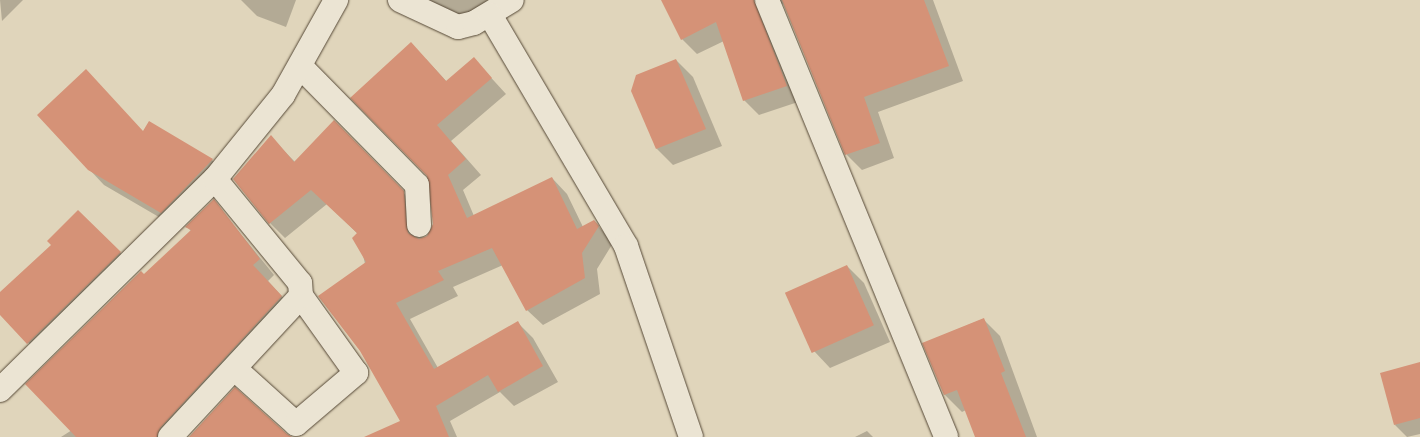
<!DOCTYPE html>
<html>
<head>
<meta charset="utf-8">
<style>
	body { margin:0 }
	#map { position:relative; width:1420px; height:437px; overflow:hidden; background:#e0d5bb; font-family:Vollkorn,serif }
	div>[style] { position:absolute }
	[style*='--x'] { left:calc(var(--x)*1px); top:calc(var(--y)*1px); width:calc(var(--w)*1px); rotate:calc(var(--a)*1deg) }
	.shadow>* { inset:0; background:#0003 }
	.building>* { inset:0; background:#d59277; transform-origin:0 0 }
	.roads { filter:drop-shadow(0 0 1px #554836) drop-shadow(0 0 1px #554836) }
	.minor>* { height:24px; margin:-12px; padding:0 12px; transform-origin:12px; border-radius:12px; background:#ebe4d3 }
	span { translate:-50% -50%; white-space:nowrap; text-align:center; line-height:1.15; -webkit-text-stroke:4px #ebe4d3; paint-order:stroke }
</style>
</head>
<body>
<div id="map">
	<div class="shadow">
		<div style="clip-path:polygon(0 0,23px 0,2px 21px)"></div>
		<div style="clip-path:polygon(241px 0,296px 0,286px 27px,257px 16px)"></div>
		<div style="clip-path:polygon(427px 0,497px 0,473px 24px)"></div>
		<div style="clip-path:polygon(663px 0,933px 0,963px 81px,878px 112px,894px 158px,862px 170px,847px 155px,783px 4px,771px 6px,801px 101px,759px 115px,744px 100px,724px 41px,697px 54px,682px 39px)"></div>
		<div style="clip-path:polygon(426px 59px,447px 82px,474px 59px,506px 94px,451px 141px,481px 175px,463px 190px,474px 216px,552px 178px,567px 194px,583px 227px,594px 221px,613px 243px,597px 269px,600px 294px,543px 325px,527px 310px,503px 265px,453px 287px,458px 296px,410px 319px,438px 368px,518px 323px,533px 338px,558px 382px,514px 406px,500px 392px,450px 421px,457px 437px,367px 437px,402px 421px,358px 234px,327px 204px,285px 238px,270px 223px,271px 137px,295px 162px,334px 122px,418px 208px,421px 237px,427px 238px,434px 225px)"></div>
		<div style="clip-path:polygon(676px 60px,693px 77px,722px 146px,673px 165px,657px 149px)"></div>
		<div style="clip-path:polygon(149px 123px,212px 160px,227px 175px,176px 227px,104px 185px,89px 169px,144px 133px)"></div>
		<div style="clip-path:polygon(214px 201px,274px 275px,268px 281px,296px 312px,181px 437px,61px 437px,72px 430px,144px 276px,192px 232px,187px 227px)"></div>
		<div style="clip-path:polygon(78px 212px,133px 265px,41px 356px,0 313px,0 294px,53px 245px)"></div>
		<div style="clip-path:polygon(847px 266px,864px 283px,890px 342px,830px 368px,814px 351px)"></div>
		<div style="clip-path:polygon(983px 319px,1000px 336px,1037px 437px,977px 437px,966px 410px,962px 412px,945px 395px,924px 343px)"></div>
		<div style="clip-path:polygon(1420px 364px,1420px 434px,1407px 437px,1395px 425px)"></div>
		<div style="clip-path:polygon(867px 431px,873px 437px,855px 437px)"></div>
	</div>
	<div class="building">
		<div style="clip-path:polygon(661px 0,754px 0,787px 86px,743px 101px,716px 22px,681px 40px)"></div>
		<div style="clip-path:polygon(782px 0,924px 0,949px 66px,864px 97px,880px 143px,845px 155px)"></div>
		<div style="clip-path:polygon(411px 42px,446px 81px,474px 57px,492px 78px,437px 125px,466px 159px,448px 175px,467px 218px,552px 177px,577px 229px,594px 220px,599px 226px,582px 253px,585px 278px,526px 311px,492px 248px,438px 271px,444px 280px,396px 303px,434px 369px,518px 321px,543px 366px,498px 392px,488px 375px,436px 406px,449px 437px,364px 437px,400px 421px,360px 351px,318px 296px,366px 262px,352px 238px,357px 233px,311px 190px,269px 224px,233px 179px,271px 135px,294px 162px,334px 120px,404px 191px,408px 233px,419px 239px,427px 236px,433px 224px,427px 176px,350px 98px)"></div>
		<div style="clip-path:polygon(676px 59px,706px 129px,656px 149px,631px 91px,636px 75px)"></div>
		<div style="clip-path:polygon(86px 69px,143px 131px,149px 121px,213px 159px,161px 213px,88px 170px,37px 115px)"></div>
		<div style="clip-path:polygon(214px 199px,260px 259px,253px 265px,282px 296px,160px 428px,157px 437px,76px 437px,25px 384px,141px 271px,144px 274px,191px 230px,185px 227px)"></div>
		<div style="clip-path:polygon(78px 210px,121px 252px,27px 344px,0 315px,0 292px,51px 245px,47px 241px)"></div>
		<div style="left:847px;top:265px;width:66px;height:68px;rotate:66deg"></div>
		<div style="clip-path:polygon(984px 318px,1005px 371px,1001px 373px,1026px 437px,975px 437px,957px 390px,944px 395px,922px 343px)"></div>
		<div style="clip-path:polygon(1420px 362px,1420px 418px,1394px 425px,1380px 373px)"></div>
		<div style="clip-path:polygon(235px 387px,287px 434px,292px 437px,189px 437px)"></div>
	</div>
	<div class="roads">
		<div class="minor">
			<div style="--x:400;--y:0;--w:64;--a:25"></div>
			<div style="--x:458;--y:27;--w:16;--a:-14"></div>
			<div style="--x:474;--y:23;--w:44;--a:-31.2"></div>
			<div style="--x:767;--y:0;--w:472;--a:67.7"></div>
			<div style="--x:490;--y:15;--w:268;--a:59.5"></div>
			<div style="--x:626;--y:246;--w:202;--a:71.2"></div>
			<div style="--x:301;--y:67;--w:165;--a:45.5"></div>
			<div style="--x:417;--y:185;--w:40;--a:87.1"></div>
			<div style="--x:235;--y:369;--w:82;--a:42"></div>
			<div style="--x:296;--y:424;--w:79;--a:-40.4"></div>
			<div style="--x:356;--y:373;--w:95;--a:-125.5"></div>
			<div style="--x:0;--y:390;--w:301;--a:-44.5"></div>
			<div style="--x:215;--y:179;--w:108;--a:-51"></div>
			<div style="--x:283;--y:95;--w:109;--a:-60.8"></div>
			<div style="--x:170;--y:437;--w:192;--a:-47.1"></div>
			<div style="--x:301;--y:296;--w:13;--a:-94"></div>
			<div style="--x:300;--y:283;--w:134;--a:-129.3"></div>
		</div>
	</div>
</div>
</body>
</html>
